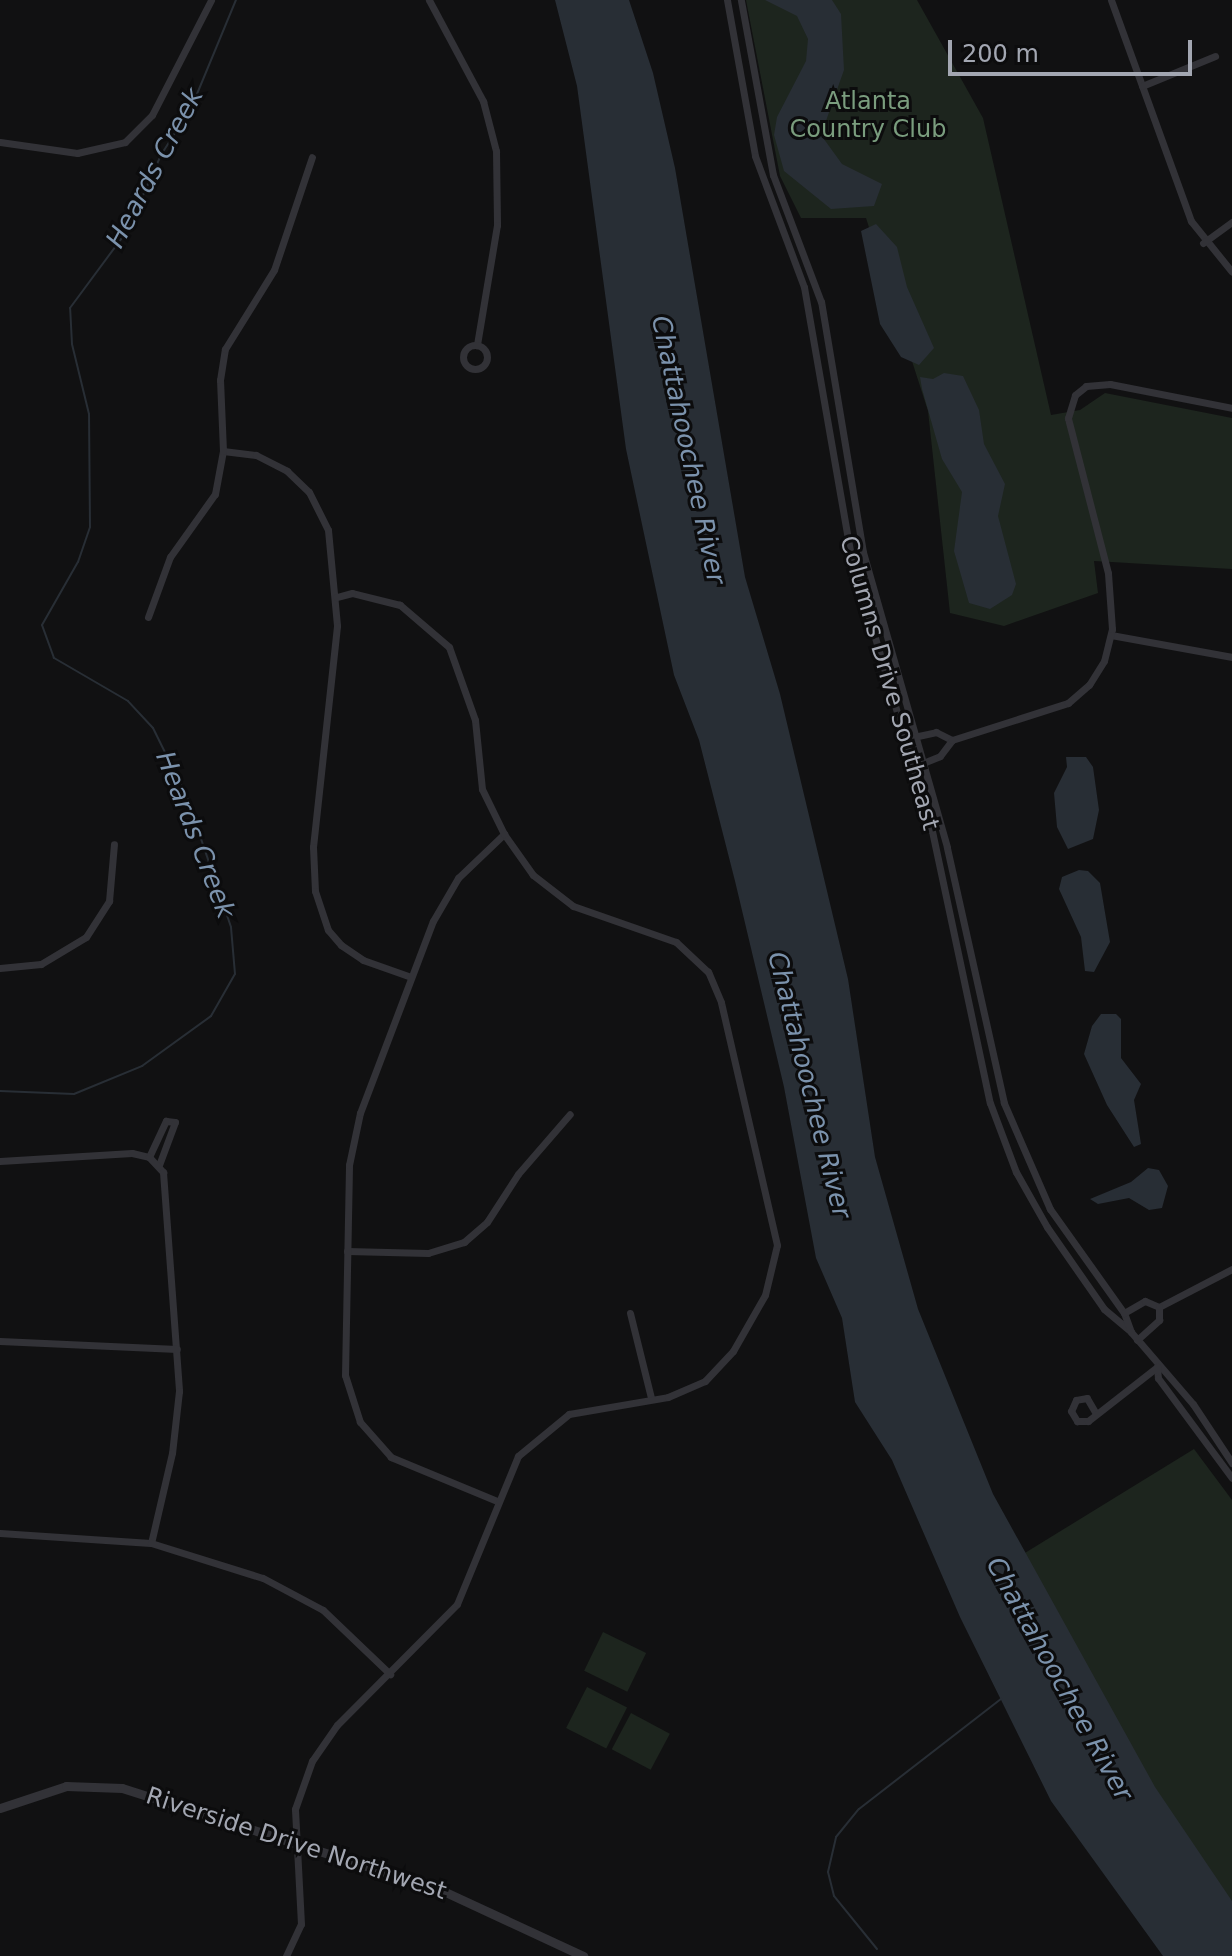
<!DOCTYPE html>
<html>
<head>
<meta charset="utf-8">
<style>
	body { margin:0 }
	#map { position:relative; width:1232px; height:1956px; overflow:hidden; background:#111112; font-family:"DejaVu Sans",sans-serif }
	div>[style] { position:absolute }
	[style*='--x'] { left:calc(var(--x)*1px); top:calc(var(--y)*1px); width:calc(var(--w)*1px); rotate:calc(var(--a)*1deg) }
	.green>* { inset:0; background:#1d251e; transform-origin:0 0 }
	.water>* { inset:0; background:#282e35 }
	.stream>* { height:2px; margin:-1px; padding:0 1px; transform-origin:1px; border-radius:1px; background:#282e35 }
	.minor>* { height:7px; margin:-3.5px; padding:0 3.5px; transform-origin:3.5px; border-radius:3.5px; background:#323237 }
	.minor>.ring { margin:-3.5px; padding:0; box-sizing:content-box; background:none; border:7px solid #323237; border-radius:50% }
	.tertiary>* { height:9px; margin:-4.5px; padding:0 4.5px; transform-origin:4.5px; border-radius:4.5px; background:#323237 }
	span { translate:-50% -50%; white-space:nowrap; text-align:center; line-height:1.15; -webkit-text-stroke:6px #0c0c0d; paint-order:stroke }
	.park-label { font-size:24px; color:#7a9d7e }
	.street-label { font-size:24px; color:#a3a7b2 }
	.water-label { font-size:26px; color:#7b92ac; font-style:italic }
	.scale { position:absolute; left:948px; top:40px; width:244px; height:36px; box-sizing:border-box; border:4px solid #a3a7b2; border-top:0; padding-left:10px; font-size:24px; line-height:28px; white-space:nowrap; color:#a3a7b2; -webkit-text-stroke:6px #0c0c0d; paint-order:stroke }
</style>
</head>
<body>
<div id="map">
	<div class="green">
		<div style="clip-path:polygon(746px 0,917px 0,983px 118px,1051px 415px,1080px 410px,1105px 393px,1232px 418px,1232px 569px,1094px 561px,1098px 593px,1004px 626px,950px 613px,928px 411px,866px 218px,801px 218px,780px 176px)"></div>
		<div style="clip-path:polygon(1194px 1449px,1232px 1500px,1232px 1927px,1020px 1556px)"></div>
		<div style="left:603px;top:1632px;width:48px;height:43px;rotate:26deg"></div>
		<div style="left:587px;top:1687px;width:45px;height:46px;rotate:27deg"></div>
		<div style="left:631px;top:1713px;width:44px;height:41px;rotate:28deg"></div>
	</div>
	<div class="water">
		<div style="clip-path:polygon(555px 0,629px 0,653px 73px,675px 168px,745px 577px,780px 694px,848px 979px,875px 1157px,918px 1309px,993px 1494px,1155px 1787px,1232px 1901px,1232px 1956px,1163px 1956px,1051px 1801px,960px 1617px,892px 1460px,855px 1402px,842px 1318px,816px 1258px,784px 1087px,735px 881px,699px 740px,674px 675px,626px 449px,577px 86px)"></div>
		<div style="clip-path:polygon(765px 0,832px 0,841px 14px,844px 70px,821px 135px,842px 164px,882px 184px,874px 206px,831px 209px,784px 171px,774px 135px,777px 117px,806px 61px,808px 39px,797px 16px)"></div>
		<div style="clip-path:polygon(876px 224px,897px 247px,907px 287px,934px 348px,919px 365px,901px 357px,880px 324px,861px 231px)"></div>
		<div style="clip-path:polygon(944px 373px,963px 376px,979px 410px,984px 444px,1005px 484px,998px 516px,1016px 584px,1012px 595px,990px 609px,969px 603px,954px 551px,962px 492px,942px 459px,922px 389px,920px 377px,933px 379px)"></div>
		<div style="clip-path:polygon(1066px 757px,1086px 757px,1093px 767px,1099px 810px,1093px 839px,1068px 849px,1057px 827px,1054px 793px,1067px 767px)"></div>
		<div style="clip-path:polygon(1079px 870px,1088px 871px,1100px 883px,1110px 942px,1094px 972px,1085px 971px,1081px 937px,1059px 889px,1062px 877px)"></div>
		<div style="clip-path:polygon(1101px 1014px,1116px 1014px,1121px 1019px,1121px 1058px,1141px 1084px,1134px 1100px,1141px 1144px,1134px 1147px,1107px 1105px,1084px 1054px,1092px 1026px)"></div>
		<div style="clip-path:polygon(1148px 1168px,1159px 1170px,1168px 1186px,1162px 1208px,1149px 1210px,1129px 1198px,1098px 1204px,1090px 1199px,1131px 1182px)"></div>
	</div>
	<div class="stream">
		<div style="--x:0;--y:1091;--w:74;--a:2.3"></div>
		<div style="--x:74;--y:1094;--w:74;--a:-22.4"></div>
		<div style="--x:142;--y:1066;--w:85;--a:-35.9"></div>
		<div style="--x:211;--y:1016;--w:48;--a:-60.3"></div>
		<div style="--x:235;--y:974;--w:47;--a:-94.9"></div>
		<div style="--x:231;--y:927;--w:139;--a:-108.8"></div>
		<div style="--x:186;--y:795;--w:75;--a:-116.2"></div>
		<div style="--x:153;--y:728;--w:37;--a:-133"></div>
		<div style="--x:128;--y:701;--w:86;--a:-149.8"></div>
		<div style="--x:54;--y:658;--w:35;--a:-110"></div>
		<div style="--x:42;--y:625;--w:73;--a:-60.3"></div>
		<div style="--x:78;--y:562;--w:37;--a:-71"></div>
		<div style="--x:90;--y:527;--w:113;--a:-90.5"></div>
		<div style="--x:89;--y:414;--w:72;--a:-103.7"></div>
		<div style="--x:72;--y:344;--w:36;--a:-93"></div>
		<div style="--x:70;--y:308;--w:96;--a:-53.5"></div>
		<div style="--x:127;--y:231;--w:83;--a:-65.9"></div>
		<div style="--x:161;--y:155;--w:58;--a:-57.7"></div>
		<div style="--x:192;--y:106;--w:115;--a:-67.5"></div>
		<div style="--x:877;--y:1949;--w:68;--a:-129.1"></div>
		<div style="--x:834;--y:1896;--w:25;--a:-104"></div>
		<div style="--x:828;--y:1872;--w:36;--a:-77"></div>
		<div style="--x:836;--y:1837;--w:36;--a:-51"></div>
		<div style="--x:859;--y:1809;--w:180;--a:-37.8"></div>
	</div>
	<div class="minor">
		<div style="--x:429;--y:0;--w:115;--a:61.9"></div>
		<div style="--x:483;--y:101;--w:52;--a:75.4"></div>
		<div style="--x:496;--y:151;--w:74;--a:89.2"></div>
		<div style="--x:497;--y:225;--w:122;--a:99.5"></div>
		<div style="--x:727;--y:0;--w:158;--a:79.8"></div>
		<div style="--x:755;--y:156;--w:140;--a:69.5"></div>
		<div style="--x:804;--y:287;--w:273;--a:80.1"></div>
		<div style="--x:851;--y:556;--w:287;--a:73.6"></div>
		<div style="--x:932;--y:831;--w:278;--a:78"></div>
		<div style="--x:990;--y:1103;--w:74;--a:69.4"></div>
		<div style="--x:1016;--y:1172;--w:63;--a:60.6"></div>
		<div style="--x:1047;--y:1227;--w:100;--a:55.2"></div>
		<div style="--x:1104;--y:1309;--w:35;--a:40"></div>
		<div style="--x:1131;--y:1332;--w:20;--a:-110"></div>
		<div style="--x:1124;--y:1313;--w:128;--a:-125.4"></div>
		<div style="--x:1050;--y:1209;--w:116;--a:-113.5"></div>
		<div style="--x:1004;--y:1103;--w:262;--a:-102.6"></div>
		<div style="--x:947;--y:847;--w:307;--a:-105.9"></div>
		<div style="--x:863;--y:552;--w:254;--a:-99.5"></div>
		<div style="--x:821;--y:302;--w:136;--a:-110.7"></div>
		<div style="--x:773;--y:175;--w:178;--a:-100.4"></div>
		<div style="--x:1111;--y:0;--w:235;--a:70.1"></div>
		<div style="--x:1191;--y:221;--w:65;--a:51.2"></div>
		<div style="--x:1142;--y:86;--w:79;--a:-22.3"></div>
		<div style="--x:0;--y:142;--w:78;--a:8.1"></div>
		<div style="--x:77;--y:153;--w:49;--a:-12.9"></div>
		<div style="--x:125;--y:142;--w:38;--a:-45"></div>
		<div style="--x:152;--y:115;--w:129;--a:-62.8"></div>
		<div style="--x:1203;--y:243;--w:36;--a:-36"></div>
		<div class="ring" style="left:463px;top:345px;width:17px;height:17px"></div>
		<div style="--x:223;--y:451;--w:33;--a:7"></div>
		<div style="--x:256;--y:455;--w:35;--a:27"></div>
		<div style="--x:287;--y:471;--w:30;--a:44"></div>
		<div style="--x:309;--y:492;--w:42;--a:63.4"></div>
		<div style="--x:328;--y:530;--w:96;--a:84.6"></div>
		<div style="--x:337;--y:626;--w:222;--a:96.2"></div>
		<div style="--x:313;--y:847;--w:44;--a:87.4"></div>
		<div style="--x:315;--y:891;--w:41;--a:71.6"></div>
		<div style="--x:328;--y:930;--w:20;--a:49"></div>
		<div style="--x:341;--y:945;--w:27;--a:34"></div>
		<div style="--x:363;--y:960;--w:51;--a:19.5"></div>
		<div style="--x:148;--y:617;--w:64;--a:-69.9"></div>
		<div style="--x:170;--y:557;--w:77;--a:-54.5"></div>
		<div style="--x:215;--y:494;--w:44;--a:-79.5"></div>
		<div style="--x:223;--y:451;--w:71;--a:-92.4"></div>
		<div style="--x:220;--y:380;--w:31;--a:-81"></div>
		<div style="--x:225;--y:349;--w:93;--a:-58.2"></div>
		<div style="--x:274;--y:270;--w:119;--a:-71.4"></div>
		<div style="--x:1111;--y:635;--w:123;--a:10.3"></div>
		<div style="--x:904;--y:739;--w:33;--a:-12"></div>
		<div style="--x:936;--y:732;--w:18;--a:27"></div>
		<div style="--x:923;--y:763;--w:18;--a:-22"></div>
		<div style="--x:940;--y:756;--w:20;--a:-53"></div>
		<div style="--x:952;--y:740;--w:122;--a:-17.7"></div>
		<div style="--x:1068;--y:703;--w:28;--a:-41"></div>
		<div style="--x:1089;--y:685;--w:28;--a:-58"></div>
		<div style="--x:1104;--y:661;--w:33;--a:-76"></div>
		<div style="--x:1112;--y:629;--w:56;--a:-94.1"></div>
		<div style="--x:1108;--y:573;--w:160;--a:-104.5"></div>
		<div style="--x:1068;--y:418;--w:24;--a:-73"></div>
		<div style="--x:1075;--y:395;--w:14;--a:-39"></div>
		<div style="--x:1086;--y:386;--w:24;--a:-5"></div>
		<div style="--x:1110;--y:384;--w:124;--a:11.1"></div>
		<div style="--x:0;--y:968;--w:41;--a:-5.6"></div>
		<div style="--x:41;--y:964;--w:52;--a:-31"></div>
		<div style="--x:86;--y:937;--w:43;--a:-57.4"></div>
		<div style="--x:109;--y:901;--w:57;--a:-85"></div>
		<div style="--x:149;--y:1157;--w:40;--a:-65"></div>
		<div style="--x:166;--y:1121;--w:9;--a:6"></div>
		<div style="--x:175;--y:1122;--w:46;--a:110.4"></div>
		<div style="--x:0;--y:1161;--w:132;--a:-3.5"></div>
		<div style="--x:132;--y:1153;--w:17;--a:13"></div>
		<div style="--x:149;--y:1157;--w:21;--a:47"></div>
		<div style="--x:163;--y:1172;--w:220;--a:85.8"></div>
		<div style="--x:179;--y:1391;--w:62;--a:96.4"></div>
		<div style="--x:172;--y:1453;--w:92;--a:103.1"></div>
		<div style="--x:347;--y:1251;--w:81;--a:1.4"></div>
		<div style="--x:428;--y:1253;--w:38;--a:-17"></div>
		<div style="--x:464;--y:1242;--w:30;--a:-41"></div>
		<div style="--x:487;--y:1222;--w:57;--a:-57.1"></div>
		<div style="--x:518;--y:1174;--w:79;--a:-49.1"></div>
		<div style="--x:1159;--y:1307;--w:82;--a:-27.5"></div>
		<div style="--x:630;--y:1313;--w:88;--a:76.1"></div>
		<div style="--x:1124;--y:1313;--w:24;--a:-30"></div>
		<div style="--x:1145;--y:1301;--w:15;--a:23"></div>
		<div style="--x:1131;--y:1332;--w:95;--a:49.3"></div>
		<div style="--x:1193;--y:1404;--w:71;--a:56.5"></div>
		<div style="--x:1137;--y:1340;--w:30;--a:-42"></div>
		<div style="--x:1159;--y:1320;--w:13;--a:-90"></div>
		<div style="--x:0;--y:1341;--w:177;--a:2.6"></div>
		<div style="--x:1157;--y:1367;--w:11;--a:85"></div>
		<div style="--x:1158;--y:1378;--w:124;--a:53.5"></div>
		<div style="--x:1095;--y:1412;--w:16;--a:-120"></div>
		<div style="--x:1087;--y:1398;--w:11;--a:170"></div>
		<div style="--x:1076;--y:1400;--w:12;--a:114"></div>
		<div style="--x:1071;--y:1411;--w:12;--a:59"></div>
		<div style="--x:1077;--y:1421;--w:11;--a:0"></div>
		<div style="--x:1088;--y:1421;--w:88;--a:-38"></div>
		<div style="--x:497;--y:1501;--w:115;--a:-157.5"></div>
		<div style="--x:391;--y:1457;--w:47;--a:-131.5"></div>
		<div style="--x:360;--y:1422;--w:49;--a:-107.7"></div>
		<div style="--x:345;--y:1375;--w:210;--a:-88.9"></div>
		<div style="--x:349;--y:1165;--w:53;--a:-78.1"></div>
		<div style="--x:360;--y:1113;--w:205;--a:-69.2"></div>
		<div style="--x:433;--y:921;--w:50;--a:-59.8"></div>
		<div style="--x:458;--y:878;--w:64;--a:-43.7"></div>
		<div style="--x:0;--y:1533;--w:151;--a:3.8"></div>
		<div style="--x:151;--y:1543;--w:117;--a:17.4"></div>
		<div style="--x:263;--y:1578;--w:68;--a:28.1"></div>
		<div style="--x:323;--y:1610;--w:93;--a:43.7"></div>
		<div style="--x:286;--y:1956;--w:35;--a:-65"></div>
		<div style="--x:301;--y:1924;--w:115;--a:-93"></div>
		<div style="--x:295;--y:1809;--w:51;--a:-70.5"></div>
		<div style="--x:312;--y:1761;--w:44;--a:-55.2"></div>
		<div style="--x:337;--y:1725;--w:170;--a:-45.2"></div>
		<div style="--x:457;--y:1604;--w:160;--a:-67.6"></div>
		<div style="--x:518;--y:1456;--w:66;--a:-39.5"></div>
		<div style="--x:569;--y:1414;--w:100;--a:-9.7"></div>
		<div style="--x:668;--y:1397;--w:40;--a:-23.4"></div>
		<div style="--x:705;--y:1381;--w:41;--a:-47"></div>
		<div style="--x:733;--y:1351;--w:64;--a:-60.3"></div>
		<div style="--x:765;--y:1295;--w:51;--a:-76.5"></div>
		<div style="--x:777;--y:1245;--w:249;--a:-103"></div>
		<div style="--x:721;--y:1002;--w:33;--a:-113"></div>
		<div style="--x:708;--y:972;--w:44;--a:-136.8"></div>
		<div style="--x:676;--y:942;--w:109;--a:-160.7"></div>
		<div style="--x:573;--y:906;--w:51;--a:-142.2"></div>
		<div style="--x:533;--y:875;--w:50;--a:-125.3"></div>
		<div style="--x:504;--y:834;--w:50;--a:-116.1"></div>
		<div style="--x:482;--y:789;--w:69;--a:-95.8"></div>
		<div style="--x:475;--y:720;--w:77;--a:-109.6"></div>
		<div style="--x:449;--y:647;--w:65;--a:-139.4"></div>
		<div style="--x:400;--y:605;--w:49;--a:-166"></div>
		<div style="--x:352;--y:593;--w:16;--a:165"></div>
	</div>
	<div class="tertiary">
		<div style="--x:0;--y:1808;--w:70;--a:-18.4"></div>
		<div style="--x:66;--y:1786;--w:56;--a:2"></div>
		<div style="--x:122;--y:1788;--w:335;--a:17.7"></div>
		<div style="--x:441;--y:1890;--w:157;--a:24.9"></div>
	</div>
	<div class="park-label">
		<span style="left:868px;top:116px">Atlanta<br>Country Club</span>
	</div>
	<div class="street-label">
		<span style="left:889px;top:683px;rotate:74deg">Columns Drive Southeast</span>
		<span style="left:296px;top:1844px;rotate:18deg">Riverside Drive Northwest</span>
	</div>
	<div class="water-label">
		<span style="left:155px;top:168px;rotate:-62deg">Heards Creek</span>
		<span style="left:688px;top:450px;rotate:78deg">Chattahoochee River</span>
		<span style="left:195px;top:835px;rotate:69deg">Heards Creek</span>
		<span style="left:809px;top:1085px;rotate:76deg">Chattahoochee River</span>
		<span style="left:1059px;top:1679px;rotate:61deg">Chattahoochee River</span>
	</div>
	<div class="scale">200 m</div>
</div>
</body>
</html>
